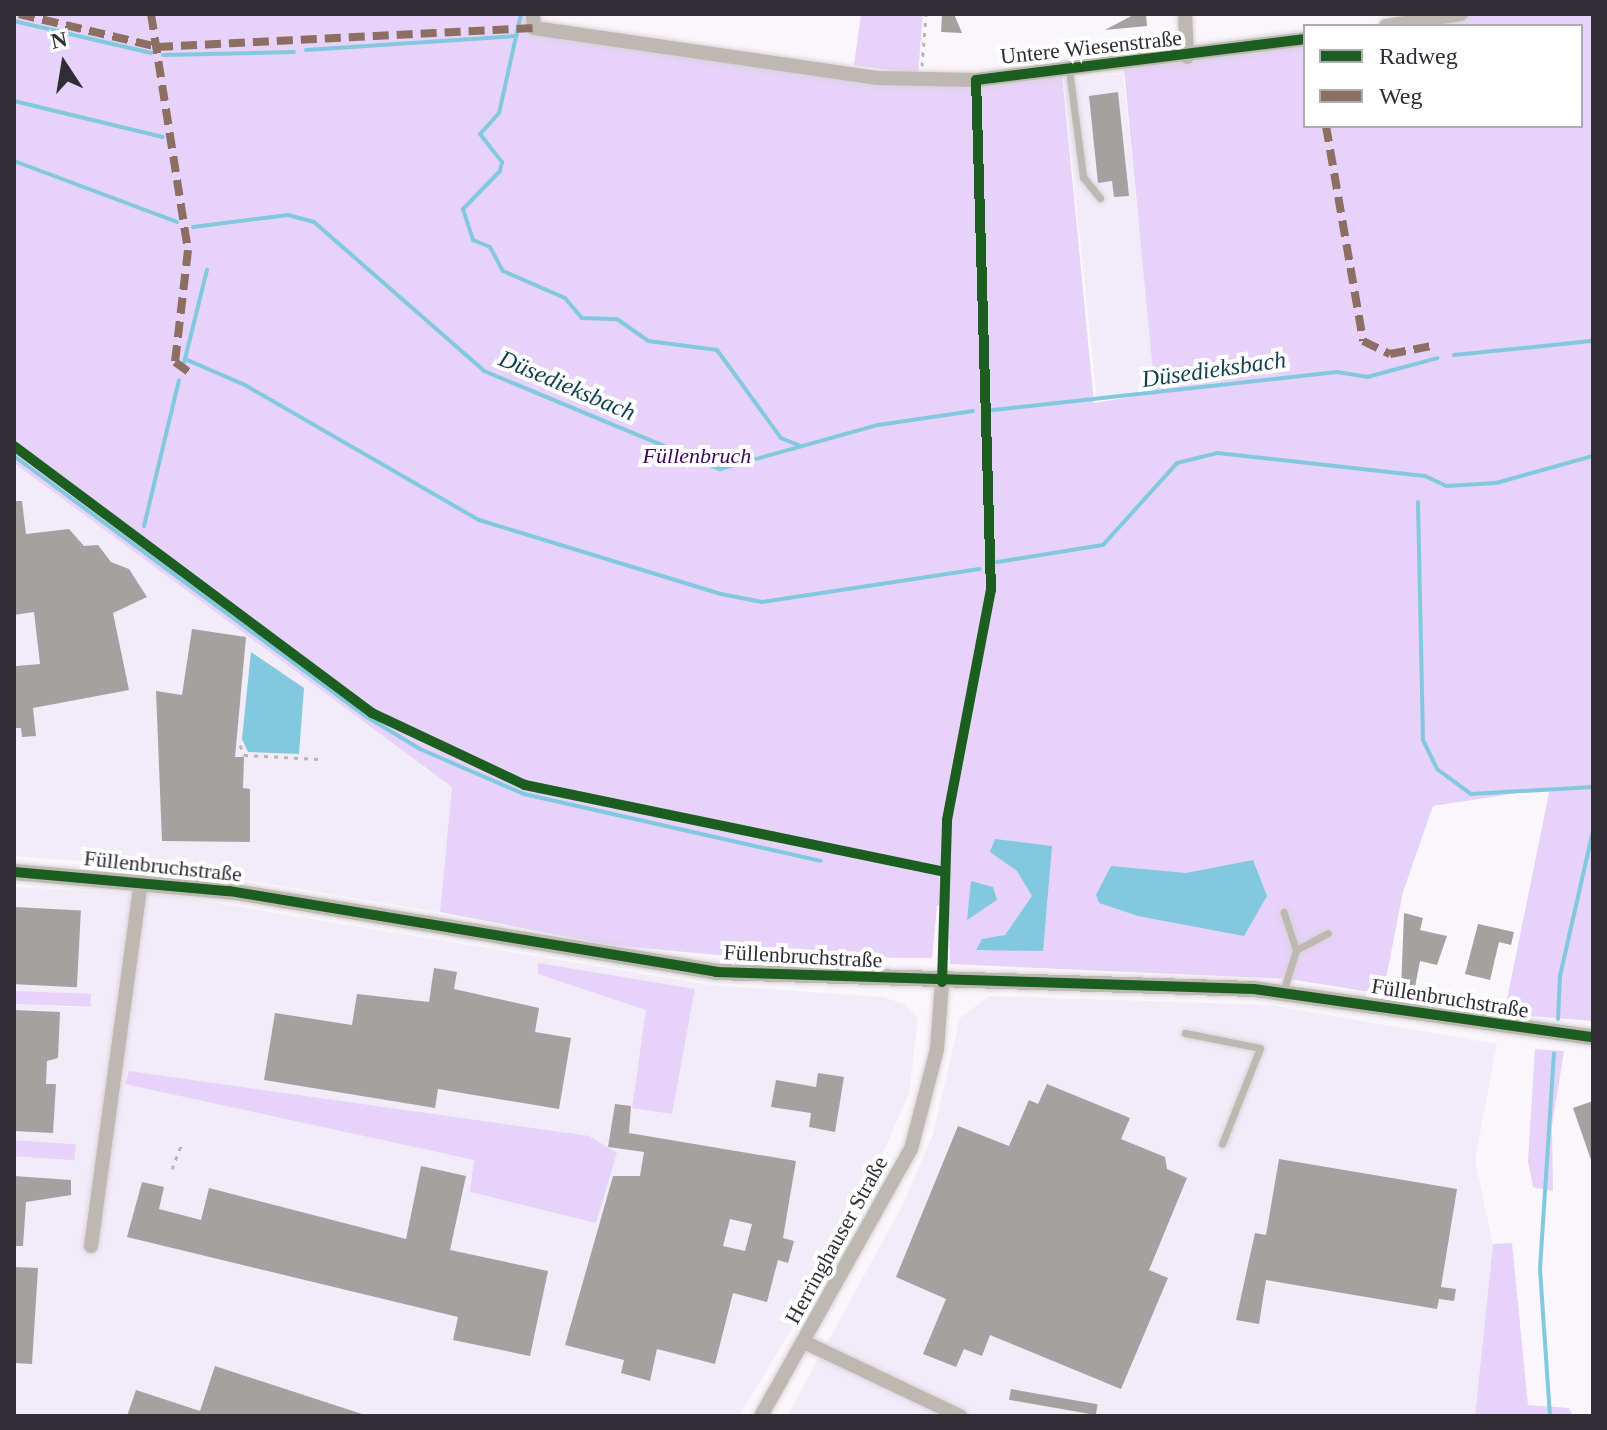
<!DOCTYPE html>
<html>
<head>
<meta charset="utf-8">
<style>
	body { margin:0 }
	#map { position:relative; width:1607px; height:1430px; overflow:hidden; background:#faf7fc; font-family:"Times New Roman",serif }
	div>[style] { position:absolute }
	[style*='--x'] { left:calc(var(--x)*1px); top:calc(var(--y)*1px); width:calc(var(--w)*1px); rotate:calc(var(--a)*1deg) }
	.built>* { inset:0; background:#f2ecf8; transform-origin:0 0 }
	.green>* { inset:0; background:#e7d2f9; transform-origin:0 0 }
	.water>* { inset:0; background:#82c9df }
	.stream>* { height:4px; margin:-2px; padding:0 2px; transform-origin:2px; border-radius:2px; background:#82c9df }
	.building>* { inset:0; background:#a5a1a0; transform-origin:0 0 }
	.path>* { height:3px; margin-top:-1.5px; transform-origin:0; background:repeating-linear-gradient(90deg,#b9b5b1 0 4px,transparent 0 10px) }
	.roads { filter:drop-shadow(0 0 2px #d6d3d8) drop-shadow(0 0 2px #d6d3d8) }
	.service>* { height:7px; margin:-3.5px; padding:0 3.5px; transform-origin:3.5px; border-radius:3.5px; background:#bdb8b1 }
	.minor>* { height:14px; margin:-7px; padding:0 7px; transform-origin:7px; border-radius:7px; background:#bdb8b1 }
	.tertiary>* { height:16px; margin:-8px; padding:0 8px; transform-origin:8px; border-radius:8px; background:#bdb8b1 }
	.quiet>* { height:8px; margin-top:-4px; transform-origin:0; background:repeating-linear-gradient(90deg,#8d6e63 0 16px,transparent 0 24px) }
	.cycleway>* { height:10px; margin:-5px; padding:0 5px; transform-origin:5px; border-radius:5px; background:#1b5e20 }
	span { translate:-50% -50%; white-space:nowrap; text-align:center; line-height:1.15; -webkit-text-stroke:8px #fff; paint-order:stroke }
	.street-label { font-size:22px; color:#312d36 }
	.park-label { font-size:22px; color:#3c065a; font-style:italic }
	.water-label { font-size:24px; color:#113f4c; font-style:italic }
	.frame { position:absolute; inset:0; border:16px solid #312d36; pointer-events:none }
	.legend { position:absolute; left:1303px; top:24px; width:280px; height:104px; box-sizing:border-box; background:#fff; border:2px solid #adabaf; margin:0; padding:10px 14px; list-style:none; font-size:24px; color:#312d36 }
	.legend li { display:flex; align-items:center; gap:16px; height:40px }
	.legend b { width:40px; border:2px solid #adabaf }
	.north { position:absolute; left:24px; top:24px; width:80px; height:80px; -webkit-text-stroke:6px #fff; paint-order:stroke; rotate:348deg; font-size:22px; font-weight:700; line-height:32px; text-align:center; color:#312d36 }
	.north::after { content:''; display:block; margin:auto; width:28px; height:36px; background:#312d36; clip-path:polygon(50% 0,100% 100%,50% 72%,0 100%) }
</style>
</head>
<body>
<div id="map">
	<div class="built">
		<div style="left:1123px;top:74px;width:322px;height:60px;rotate:84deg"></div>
		<div style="clip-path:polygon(14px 463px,452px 787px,440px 912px,173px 868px,14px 856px)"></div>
		<div style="clip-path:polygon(evenodd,14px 887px,169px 895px,710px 985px,883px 997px,904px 1004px,918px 1019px,909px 1093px,845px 1241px,739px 1416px,14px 1416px,14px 1156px,76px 1159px,75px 1144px,14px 1140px,14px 1004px,88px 1008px,91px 994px,14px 991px,14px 887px,538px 974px,695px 989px,672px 1114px,632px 1107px,647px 1010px,538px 974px)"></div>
		<div style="clip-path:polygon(989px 996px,1270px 1005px,1497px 1044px,1475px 1160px,1493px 1244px,1475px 1416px,787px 1416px,902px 1206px,933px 1134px,960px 1018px)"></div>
	</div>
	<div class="green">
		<div style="clip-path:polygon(14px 14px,527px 14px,529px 30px,876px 83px,1062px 74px,1094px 403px,1155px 393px,1124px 69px,1305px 43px,1305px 126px,1581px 126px,1581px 26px,1406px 26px,1472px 14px,1593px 14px,1593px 1021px,1504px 1014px,1550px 788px,1433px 806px,1403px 892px,1383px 994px,1289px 979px,950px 964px,948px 907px,937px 905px,932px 958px,739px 957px,610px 945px,440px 912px,452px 787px,14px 463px)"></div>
		<div style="clip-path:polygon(861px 14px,923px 14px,918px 74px,854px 65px)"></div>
		<div style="clip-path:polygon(538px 963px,695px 989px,672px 1114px,632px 1108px,646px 1010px,538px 974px)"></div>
		<div style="left:14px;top:991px;width:77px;height:13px;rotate:2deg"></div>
		<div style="clip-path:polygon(1535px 1049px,1564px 1051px,1552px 1126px,1553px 1191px,1533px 1187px,1528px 1161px)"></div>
		<div style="clip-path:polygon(129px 1071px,589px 1136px,617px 1153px,596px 1223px,470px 1192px,474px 1160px,125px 1084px)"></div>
		<div style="left:14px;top:1140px;width:62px;height:16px;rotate:4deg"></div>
		<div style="clip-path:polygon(1512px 1243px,1528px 1405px,1569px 1408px,1573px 1416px,1475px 1416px,1493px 1244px)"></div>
	</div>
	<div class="water">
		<div style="clip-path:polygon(251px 652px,304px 688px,299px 754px,248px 752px,242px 739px)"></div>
		<div style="clip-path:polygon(995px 839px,1052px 846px,1043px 951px,976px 950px,982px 939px,1005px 935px,1032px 896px,1017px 871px,990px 852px)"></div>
		<div style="clip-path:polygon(1253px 860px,1267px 896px,1244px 936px,1138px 916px,1099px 903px,1096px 895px,1111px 866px,1186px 873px)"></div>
		<div style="clip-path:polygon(971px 881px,993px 887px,997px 900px,967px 920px)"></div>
	</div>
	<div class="stream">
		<div style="--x:521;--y:14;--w:101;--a:102.5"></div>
		<div style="--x:499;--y:113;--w:28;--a:132"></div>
		<div style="--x:480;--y:134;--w:36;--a:52"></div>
		<div style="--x:502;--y:162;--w:9;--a:103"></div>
		<div style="--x:500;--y:171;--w:53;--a:134.2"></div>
		<div style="--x:463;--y:209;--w:33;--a:72"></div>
		<div style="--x:473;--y:240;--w:18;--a:22"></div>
		<div style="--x:490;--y:247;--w:27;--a:62"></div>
		<div style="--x:503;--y:271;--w:68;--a:23.5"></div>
		<div style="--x:565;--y:298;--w:26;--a:50"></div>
		<div style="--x:582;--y:318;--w:35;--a:2"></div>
		<div style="--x:617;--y:319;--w:38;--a:35"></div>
		<div style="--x:648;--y:341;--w:70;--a:7.4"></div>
		<div style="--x:717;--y:350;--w:109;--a:54"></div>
		<div style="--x:781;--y:438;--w:22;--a:22"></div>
		<div style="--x:14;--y:21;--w:141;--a:13.1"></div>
		<div style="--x:306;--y:50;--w:211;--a:-3.8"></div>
		<div style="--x:163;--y:55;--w:131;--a:-1.3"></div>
		<div style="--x:14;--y:101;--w:153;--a:13.6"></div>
		<div style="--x:14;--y:161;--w:174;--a:20.5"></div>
		<div style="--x:193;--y:227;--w:96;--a:-7.2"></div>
		<div style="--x:288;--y:215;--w:27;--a:15"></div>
		<div style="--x:314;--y:222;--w:226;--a:41.2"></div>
		<div style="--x:484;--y:371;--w:256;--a:22.6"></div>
		<div style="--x:720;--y:469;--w:164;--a:-15.6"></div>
		<div style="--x:878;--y:425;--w:96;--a:-8.4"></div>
		<div style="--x:1454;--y:355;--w:140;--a:-5.8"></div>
		<div style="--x:185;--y:359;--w:65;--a:23.4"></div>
		<div style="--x:245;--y:385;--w:270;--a:30"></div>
		<div style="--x:479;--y:520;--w:253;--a:17"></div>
		<div style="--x:721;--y:594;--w:42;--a:11"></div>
		<div style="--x:762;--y:602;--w:220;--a:-8.6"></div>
		<div style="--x:184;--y:363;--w:96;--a:-76.1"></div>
		<div style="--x:993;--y:410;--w:346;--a:-6.3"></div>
		<div style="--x:1337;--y:372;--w:30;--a:9"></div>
		<div style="--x:1367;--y:377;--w:73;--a:-15"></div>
		<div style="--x:14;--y:456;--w:439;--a:36.5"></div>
		<div style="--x:367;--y:717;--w:62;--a:31.1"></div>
		<div style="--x:420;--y:749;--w:113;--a:23.4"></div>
		<div style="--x:524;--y:794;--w:304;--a:12.7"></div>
		<div style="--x:1418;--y:502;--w:238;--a:88.8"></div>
		<div style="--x:1423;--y:740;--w:32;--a:64"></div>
		<div style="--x:1437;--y:769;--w:42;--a:36.3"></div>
		<div style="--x:1471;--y:794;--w:122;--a:-3.3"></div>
		<div style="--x:144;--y:526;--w:150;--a:-76.5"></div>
		<div style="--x:997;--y:562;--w:107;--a:-9.1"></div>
		<div style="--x:1103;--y:545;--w:110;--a:-47.9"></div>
		<div style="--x:1177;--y:463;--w:41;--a:-14"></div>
		<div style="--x:1217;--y:453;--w:209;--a:6.3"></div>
		<div style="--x:1425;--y:476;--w:23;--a:25"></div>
		<div style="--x:1446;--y:486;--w:50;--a:-3.4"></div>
		<div style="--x:1496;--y:483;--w:101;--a:-15.6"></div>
		<div style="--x:1558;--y:1019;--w:43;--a:-87.3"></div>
		<div style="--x:1560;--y:976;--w:149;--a:-77.2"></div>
		<div style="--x:1550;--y:1416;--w:147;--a:-93.9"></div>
		<div style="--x:1540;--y:1269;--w:216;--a:-86.3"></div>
	</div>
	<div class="building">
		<div style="clip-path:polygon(942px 14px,954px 14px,962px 33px,941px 32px)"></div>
		<div style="clip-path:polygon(1135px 14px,1146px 14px,1147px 26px,1105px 30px)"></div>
		<div style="clip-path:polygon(1118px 92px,1129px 196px,1114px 197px,1112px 181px,1098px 183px,1089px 96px)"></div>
		<div style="clip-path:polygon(14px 501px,22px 501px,26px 534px,69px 529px,84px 546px,98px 545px,111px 562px,129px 569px,147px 597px,113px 613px,129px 690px,33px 708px,36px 736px,22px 737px,21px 728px,14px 728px,16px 666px,40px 664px,34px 612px,14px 615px)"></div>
		<div style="clip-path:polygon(192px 629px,246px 637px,235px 757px,244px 757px,243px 788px,250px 789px,250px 842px,162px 841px,156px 691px,182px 695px)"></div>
		<div style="left:15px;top:907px;width:66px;height:77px;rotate:3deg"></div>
		<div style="clip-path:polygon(1404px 913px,1423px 918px,1420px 930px,1447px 936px,1437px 965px,1420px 961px,1414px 992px,1401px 989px)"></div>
		<div style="clip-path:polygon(1478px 924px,1514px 932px,1511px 945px,1499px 942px,1490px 980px,1465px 974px)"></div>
		<div style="clip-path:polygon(434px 968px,457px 972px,454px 989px,539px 1008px,535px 1032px,571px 1038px,559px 1109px,438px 1089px,435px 1108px,264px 1080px,275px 1013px,352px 1025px,357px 994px,429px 1002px)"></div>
		<div style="clip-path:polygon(14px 1010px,60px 1012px,58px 1058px,47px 1061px,46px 1084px,56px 1084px,53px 1133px,14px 1131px)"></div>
		<div style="clip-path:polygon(818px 1073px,844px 1077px,835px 1132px,809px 1127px,811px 1113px,771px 1107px,776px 1080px,816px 1087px)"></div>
		<div style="clip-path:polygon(1047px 1084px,1130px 1118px,1121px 1139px,1165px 1157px,1167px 1169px,1187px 1178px,1149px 1270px,1168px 1278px,1121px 1389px,990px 1335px,982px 1356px,964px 1349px,956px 1367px,923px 1354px,946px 1299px,896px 1277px,958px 1126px,1009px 1146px,1029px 1100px,1038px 1104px)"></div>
		<div style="clip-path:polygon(1593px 1101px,1593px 1160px,1591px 1160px,1573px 1108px)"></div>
		<div style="clip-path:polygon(evenodd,615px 1104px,631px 1106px,629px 1133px,796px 1161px,783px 1238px,794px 1241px,788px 1263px,778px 1260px,767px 1302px,733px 1293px,715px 1364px,657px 1349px,650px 1381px,621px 1373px,624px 1360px,565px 1345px,613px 1176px,640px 1176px,644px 1152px,608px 1147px,615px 1104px,730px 1219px,752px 1224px,745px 1251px,723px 1246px,730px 1219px)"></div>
		<div style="clip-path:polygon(1279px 1159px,1457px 1189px,1441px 1287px,1456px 1289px,1454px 1301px,1439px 1299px,1437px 1309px,1266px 1280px,1259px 1324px,1236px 1320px,1255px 1233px,1266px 1235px)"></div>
		<div style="clip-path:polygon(421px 1166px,466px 1176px,450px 1250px,548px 1271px,530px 1356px,453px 1340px,458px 1317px,127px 1237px,142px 1182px,164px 1187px,159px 1209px,201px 1220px,209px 1188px,406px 1239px)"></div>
		<div style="clip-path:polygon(14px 1176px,71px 1180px,71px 1195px,26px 1202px,23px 1246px,14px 1246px)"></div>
		<div style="clip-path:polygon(14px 1267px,38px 1268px,32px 1364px,14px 1363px)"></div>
		<div style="clip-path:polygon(215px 1366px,362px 1414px,362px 1416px,127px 1416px,136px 1390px,200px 1411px)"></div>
		<div style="left:1011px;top:1389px;width:88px;height:11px;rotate:10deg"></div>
	</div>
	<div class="path">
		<div style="--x:922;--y:66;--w:52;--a:-85.6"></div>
		<div style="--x:240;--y:745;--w:11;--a:68"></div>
		<div style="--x:244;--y:755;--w:75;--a:3.1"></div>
		<div style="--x:172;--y:1169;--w:25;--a:-69"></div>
	</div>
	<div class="roads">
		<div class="service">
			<div style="--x:1069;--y:70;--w:108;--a:82.5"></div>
			<div style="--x:1083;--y:177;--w:27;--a:51"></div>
			<div style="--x:1296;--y:950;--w:36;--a:-28"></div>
			<div style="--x:1283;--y:992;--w:44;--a:-72.8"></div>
			<div style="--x:1296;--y:950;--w:40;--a:-108"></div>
			<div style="--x:1185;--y:1033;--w:76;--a:11.3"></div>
			<div style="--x:1260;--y:1048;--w:103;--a:111.6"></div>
		</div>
		<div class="minor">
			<div style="--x:533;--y:14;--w:14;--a:86"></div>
			<div style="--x:534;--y:28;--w:346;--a:8.3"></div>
			<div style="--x:876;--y:78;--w:100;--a:1.1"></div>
			<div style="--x:976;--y:80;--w:332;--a:-7.1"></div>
			<div style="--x:1185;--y:14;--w:43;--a:87.3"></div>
			<div style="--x:1386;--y:26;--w:76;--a:-9.1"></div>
			<div style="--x:91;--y:1246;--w:368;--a:-82.2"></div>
			<div style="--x:804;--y:1342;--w:173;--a:25.4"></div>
			<div style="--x:761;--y:1416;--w:306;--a:-60.7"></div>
			<div style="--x:911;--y:1149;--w:103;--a:-75.4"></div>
			<div style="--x:937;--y:1049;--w:67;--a:-85.7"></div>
		</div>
		<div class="tertiary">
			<div style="--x:14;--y:872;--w:216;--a:5.1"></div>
			<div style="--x:229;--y:891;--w:494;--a:9.4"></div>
			<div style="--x:716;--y:972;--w:538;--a:1.81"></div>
			<div style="--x:1254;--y:989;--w:342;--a:8.1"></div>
		</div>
	</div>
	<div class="quiet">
		<div style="--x:19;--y:14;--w:142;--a:13.4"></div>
		<div style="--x:157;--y:47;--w:377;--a:-2.9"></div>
		<div style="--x:151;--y:14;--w:239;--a:81.1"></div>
		<div style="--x:188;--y:250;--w:113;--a:96.6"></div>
		<div style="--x:175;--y:362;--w:17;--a:36"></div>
		<div style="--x:1326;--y:126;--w:218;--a:80.2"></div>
		<div style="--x:1363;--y:341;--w:30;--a:26"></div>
		<div style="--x:1390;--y:354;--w:43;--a:-10.8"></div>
	</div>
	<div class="cycleway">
		<div style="--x:14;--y:446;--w:447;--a:36.7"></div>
		<div style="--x:372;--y:713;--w:169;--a:25.2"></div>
		<div style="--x:525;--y:785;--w:426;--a:11.7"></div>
		<div style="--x:14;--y:872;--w:216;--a:5.1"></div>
		<div style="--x:229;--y:891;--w:494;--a:9.4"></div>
		<div style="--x:716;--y:972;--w:538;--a:1.81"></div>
		<div style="--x:1254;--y:989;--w:342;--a:8.1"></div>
		<div style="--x:942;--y:982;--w:162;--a:-88.2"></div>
		<div style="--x:947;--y:820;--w:234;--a:-79.2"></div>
		<div style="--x:991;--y:590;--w:510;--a:-91.68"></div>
		<div style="--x:976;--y:80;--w:332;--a:-7.1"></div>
	</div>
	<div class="street-label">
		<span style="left:1091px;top:47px;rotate:-6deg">Untere Wiesenstraße</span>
		<span style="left:163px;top:866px;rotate:6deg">Füllenbruchstraße</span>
		<span style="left:803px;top:956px;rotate:3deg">Füllenbruchstraße</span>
		<span style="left:1450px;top:998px;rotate:9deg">Füllenbruchstraße</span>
		<span style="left:836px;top:1240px;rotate:-61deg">Herringhauser Straße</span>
	</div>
	<div class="park-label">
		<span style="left:697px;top:456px">Füllenbruch</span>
	</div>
	<div class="water-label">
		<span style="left:1214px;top:370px;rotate:-8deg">Düsedieksbach</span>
		<span style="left:567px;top:386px;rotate:23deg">Düsedieksbach</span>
	</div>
	<div class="frame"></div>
	<ul class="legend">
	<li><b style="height:10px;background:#1b5e20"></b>Radweg</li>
	<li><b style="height:10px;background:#8d6e63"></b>Weg</li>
	</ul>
	<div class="north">N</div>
</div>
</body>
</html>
